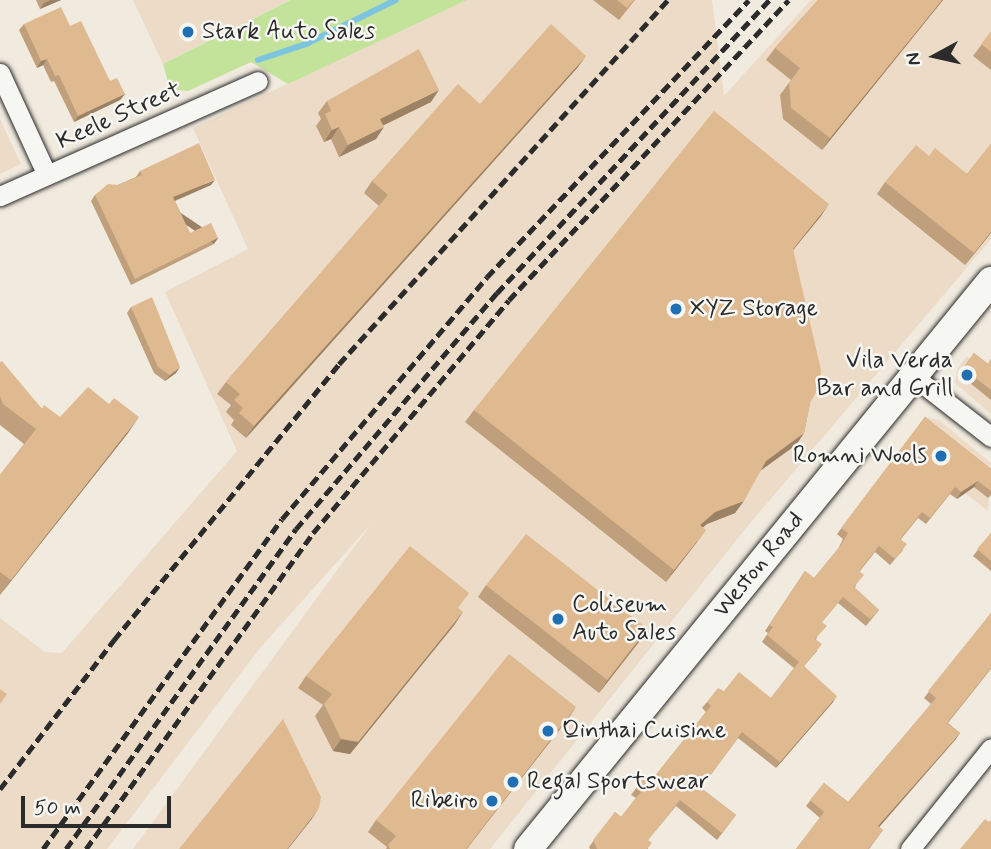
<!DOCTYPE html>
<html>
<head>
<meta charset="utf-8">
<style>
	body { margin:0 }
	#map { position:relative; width:991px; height:849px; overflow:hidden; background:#f1eade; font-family:Mynerve,sans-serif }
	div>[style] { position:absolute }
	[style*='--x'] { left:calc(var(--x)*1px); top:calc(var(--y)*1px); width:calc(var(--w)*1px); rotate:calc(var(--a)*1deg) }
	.built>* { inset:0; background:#ecdbc7 }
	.green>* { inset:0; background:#c3e39b }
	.stream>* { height:6px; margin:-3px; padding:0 3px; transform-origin:3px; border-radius:3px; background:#7dc4de }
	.roads { filter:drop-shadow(0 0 2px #2b2b2b) drop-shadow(0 0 2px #2b2b2b) }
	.minor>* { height:19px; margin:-9.5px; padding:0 9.5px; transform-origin:9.5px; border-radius:9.5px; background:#f6f6f2 }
	.secondary>* { height:28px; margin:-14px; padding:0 14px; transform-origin:14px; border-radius:14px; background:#f6f6f2 }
	.rail>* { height:5px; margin-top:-2.5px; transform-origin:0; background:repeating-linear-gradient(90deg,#2b2b2b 0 10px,transparent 0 15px) }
	.wall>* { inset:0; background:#c09f7c }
	.shaded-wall>* { inset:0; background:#9c8265; transform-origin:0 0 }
	.building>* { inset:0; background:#dfb990; transform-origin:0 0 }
	.dots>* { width:19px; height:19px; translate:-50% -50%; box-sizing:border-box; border:4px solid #f6f6f2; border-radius:50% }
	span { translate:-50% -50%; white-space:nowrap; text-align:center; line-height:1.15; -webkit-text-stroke:5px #f6f6f2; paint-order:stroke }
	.poi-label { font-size:24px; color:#2b2b2b }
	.left { translate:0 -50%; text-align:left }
	.right { translate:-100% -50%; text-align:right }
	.street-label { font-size:24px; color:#2b2b2b }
	.north { position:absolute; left:900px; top:21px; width:70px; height:70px; -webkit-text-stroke:5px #f6f6f2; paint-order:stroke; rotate:262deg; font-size:19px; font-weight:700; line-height:28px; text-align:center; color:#2b2b2b }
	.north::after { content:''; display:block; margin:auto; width:24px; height:32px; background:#2b2b2b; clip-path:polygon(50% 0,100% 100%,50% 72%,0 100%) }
	.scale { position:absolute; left:21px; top:796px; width:150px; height:32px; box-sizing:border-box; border:4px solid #2b2b2b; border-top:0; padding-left:9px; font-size:21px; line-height:24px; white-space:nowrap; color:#2b2b2b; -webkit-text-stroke:5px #f6f6f2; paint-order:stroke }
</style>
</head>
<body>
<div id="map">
	<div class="built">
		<div style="clip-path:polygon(133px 0,291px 0,163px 64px)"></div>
		<div style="clip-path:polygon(467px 0,712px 0,724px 96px,811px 0,991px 0,991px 239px,746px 528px,490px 849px,133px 849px,371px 524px,260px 648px,107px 849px,0 849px,0 618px,45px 652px,62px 653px,237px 451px,165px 292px,248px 249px,193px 128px)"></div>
		<div style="clip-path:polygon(0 119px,21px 164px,0 174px)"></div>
		<div style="clip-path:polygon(967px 356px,991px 372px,991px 414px,955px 383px,957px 369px)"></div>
		<div style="clip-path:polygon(925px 417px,939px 420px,991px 463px,988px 511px,904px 444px)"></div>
	</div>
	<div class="green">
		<div style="clip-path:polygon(291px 0,467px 0,288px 84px,251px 62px,188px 91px,170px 89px,163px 64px)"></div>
	</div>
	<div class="stream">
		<div style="--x:258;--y:60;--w:51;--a:-18.4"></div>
		<div style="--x:306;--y:44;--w:100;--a:-26.1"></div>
	</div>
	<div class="roads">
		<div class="minor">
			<div style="--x:0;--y:73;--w:112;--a:65.3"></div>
			<div style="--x:0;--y:196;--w:282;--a:-24"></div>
			<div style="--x:913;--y:376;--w:99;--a:38"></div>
			<div style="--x:910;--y:849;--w:129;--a:-51.3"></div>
		</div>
		<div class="secondary">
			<div style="--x:528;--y:849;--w:733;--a:-50.82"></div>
		</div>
	</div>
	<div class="rail">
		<div style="--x:0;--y:789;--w:188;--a:-52.6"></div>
		<div style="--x:114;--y:640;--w:356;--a:-50.8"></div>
		<div style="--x:339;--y:364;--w:491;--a:-47.9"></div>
		<div style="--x:43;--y:849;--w:407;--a:-54.1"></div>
		<div style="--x:282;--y:519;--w:317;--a:-49.7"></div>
		<div style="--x:487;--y:277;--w:381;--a:-46.6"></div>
		<div style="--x:66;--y:849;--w:394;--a:-54.3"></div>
		<div style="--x:296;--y:529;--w:310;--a:-49.6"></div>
		<div style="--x:497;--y:293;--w:400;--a:-47.1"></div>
		<div style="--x:86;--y:849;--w:389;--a:-54.3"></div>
		<div style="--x:313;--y:533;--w:304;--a:-49.9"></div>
		<div style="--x:509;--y:300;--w:410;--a:-47"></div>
	</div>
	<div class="wall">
		<div style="clip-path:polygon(36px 0,61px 0,40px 9px)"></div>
		<div style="clip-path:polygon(593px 0,635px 0,619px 20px)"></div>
		<div style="clip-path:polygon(818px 0,943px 0,822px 150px,783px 119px,780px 95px,791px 80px,766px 60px,775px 48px)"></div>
		<div style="clip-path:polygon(24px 24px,70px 26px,110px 81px,125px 94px,120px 100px,74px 122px,54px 81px,51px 82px,43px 65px,37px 68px,19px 30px)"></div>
		<div style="clip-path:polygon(991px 32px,991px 70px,973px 56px)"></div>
		<div style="clip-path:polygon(578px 67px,246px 438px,231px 425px,234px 420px,226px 412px,231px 405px,217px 394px,226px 382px,379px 206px,364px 193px,372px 181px,480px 104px)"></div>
		<div style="clip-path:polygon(327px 101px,431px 102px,383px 125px,376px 139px,339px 157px,331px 139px,324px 142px,316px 126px,321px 119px,318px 113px)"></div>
		<div style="clip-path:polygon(991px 144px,991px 233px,965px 265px,877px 194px,885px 182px,929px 156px,967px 174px)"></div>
		<div style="clip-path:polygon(140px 171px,211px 185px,175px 201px,190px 233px,218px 238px,214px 244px,131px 285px,91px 201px,95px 195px,136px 177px)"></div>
		<div style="clip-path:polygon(821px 216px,793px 250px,810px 403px,804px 433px,796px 445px,760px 471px,735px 513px,707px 524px,703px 527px,697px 542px,666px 582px,465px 422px,474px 410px)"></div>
		<div style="clip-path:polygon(131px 307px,176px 373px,165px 381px,154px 373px,127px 313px)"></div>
		<div style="clip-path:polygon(974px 353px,988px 364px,991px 359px,991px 400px,959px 374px)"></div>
		<div style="clip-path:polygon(0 362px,42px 409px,60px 417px,128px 433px,0 595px,0 475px,24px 444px,0 425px)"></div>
		<div style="clip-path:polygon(925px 417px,991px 469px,991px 495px,988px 498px,974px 487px,957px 499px,950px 494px,926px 524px,918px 518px,901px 539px,903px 550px,890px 565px,875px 552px,860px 571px,855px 588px,879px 610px,866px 626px,838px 603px,822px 622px,816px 640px,817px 651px,804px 666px,833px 702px,776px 768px,738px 738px,701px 788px,736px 815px,717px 840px,676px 806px,648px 840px,648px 849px,590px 849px,589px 847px,615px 812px,621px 817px,636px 798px,631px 795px,645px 776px,651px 781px,706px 712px,702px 708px,707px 702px,724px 691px,771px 698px,794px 668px,762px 642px,768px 633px,765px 631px,805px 571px,814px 578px,838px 549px,843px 539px,837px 534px)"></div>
		<div style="clip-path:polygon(991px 533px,991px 571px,973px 556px)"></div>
		<div style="clip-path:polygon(486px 585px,647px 630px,599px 693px,478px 597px)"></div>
		<div style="clip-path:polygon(458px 608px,455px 624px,350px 754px,333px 751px,315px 716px,323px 705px,298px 688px,306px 676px)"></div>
		<div style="clip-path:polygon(991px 613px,991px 669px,948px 723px,960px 733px,879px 827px,883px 830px,869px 849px,796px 849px,820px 818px,806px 806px,824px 783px,848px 802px,931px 704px,924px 698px)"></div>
		<div style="clip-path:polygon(576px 707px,467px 849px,386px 849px,387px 847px,368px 832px,376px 820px)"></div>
	</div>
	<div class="shaded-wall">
		<div style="clip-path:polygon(51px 0,61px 0,40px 9px,44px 3px)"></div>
		<div style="clip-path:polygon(942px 0,943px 0,822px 150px,830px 138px)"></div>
		<div style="clip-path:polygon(586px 56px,578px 67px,246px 438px,254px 426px)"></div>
		<div style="clip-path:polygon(47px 59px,43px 65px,37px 68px,41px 61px)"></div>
		<div style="clip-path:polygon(439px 90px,431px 102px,372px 131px,380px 119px)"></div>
		<div style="clip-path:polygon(125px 94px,120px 100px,74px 122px,78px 116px)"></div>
		<div style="clip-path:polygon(339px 127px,331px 139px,324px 142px,332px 130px)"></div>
		<div style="clip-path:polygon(384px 127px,376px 139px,339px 157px,348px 145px)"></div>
		<div style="clip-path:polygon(215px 180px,211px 185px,169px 203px,173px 197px)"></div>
		<div style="clip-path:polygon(829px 204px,821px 216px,784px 261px,793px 249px)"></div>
		<div style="clip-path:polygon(991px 232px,991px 233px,965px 265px,974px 253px)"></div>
		<div style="left:218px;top:238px;width:7px;height:93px;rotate:124deg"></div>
		<div style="clip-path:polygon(180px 367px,176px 373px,165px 381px,170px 375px)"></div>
		<div style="clip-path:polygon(139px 417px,128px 433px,0 595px,11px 580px)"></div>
		<div style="clip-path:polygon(804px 433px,796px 445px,757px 473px,766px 461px)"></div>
		<div style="clip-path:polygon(978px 481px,974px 487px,957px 499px,961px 492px)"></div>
		<div style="clip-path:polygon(744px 501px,735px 513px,707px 524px,692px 537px,700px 525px,715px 512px)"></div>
		<div style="clip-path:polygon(706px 530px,697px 542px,666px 582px,674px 570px)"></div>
		<div style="clip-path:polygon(463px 612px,455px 624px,350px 754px,333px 751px,341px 739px)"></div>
		<div style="clip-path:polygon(647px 630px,639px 642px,599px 693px,607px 681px)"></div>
		<div style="clip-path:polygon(837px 696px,833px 702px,776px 768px,780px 762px)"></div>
		<div style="clip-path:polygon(576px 707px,568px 719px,466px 849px)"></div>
		<div style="clip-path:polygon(960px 733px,956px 739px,874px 833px,878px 826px)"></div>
		<div style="clip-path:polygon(319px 808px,311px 820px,288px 849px,287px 849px)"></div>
	</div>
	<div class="building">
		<div style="clip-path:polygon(617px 0,634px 0,627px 8px)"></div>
		<div style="clip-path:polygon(818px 0,942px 0,830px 138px,791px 108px,789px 83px,800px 68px,775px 48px)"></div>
		<div style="clip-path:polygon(61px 7px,70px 26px,81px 21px,110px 81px,117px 78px,125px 94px,78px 116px,59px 75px,55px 76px,47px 59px,41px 61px,24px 24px)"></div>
		<div style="clip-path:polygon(551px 24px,586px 56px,254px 426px,239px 413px,243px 408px,234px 400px,240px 394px,226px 382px,388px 195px,372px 181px,458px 84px,480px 104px)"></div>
		<div style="clip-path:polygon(991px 32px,991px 52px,981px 44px)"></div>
		<div style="clip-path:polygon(419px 49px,439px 90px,380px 119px,384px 127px,348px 145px,339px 127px,332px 130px,325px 114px,331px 111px,327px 101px)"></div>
		<div style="clip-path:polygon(714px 111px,829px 204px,793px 249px,821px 370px,820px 385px,810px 403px,804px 433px,766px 461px,744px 501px,715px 512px,700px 525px,706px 530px,674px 570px,474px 410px)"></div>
		<div style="clip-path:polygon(199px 143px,215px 180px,173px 197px,190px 233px,211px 223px,218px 238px,135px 279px,95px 195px,108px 184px,118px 185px,142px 175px,140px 171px)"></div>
		<div style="clip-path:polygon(991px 144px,991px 232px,974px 253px,885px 182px,916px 145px,929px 156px,935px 148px,967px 174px)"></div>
		<div style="clip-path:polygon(152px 297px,180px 367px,170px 375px,158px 367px,131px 307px)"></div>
		<div style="clip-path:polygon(974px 353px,988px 364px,991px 359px,991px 390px,963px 368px)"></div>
		<div style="clip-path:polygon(2px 361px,42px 409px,44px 405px,60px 417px,88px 387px,109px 404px,114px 398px,139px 417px,11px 580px,0 572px,0 475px,36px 429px,3px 404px,0 396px,0 362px)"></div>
		<div style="clip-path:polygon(925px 417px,991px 469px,991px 491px,978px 481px,961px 492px,955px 487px,930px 518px,922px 512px,900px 539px,907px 544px,895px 559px,879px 546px,859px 571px,864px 575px,854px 587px,879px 610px,870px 619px,843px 597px,822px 622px,827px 626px,815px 639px,822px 644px,804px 666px,837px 696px,780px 762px,742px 732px,701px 788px,736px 815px,722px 833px,680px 800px,648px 840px,652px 843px,647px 849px,597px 849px,593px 840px,615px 812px,621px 817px,641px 792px,636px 788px,645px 776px,651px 781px,711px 706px,707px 702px,718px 688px,724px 691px,739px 672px,771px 698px,799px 662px,767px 635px,773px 627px,769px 625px,805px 571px,814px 578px,841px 545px,848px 533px,841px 528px)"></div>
		<div style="clip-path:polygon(991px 533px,991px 561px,977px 549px)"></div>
		<div style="left:526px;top:534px;width:154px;height:65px;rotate:38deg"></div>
		<div style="clip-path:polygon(410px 546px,469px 593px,458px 608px,463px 612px,358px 742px,341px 739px,324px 704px,332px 694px,306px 676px)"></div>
		<div style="clip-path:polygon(991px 613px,991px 668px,947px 723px,960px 733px,878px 826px,883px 830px,868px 849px,796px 849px,824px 812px,810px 800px,824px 783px,848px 802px,936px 698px,928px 691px)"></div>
		<div style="clip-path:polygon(509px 654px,576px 707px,466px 849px,390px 849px,388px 845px,396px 836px,376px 820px)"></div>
		<div style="clip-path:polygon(0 689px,7px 694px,0 704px)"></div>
		<div style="clip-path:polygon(283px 719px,321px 797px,319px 808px,287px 849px,179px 849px)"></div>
		<div style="clip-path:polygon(985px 819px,989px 822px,991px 820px,991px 849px,960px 849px)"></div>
	</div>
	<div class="dots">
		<div style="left:188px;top:32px;background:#1f6fb2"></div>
		<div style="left:676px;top:309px;background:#1f6fb2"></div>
		<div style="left:967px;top:375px;background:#1f6fb2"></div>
		<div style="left:941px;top:456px;background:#1f6fb2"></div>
		<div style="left:558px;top:619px;background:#1f6fb2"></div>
		<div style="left:548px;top:731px;background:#1f6fb2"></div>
		<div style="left:513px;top:782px;background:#1f6fb2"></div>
		<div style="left:492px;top:801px;background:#1f6fb2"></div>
	</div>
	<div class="poi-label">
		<span class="left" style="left:202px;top:32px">Stark Auto Sales</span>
		<span class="left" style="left:690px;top:309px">XYZ Storage</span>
		<span class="right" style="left:953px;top:375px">Vila Verda<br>Bar and Grill</span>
		<span class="right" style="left:927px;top:456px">Romni Wools</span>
		<span class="left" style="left:572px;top:619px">Coliseum<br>Auto Sales</span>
		<span class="left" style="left:562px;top:731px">Qinthai Cuisine</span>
		<span class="left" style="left:527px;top:782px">Regal Sportswear</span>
		<span class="right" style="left:478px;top:801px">Ribeiro</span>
	</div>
	<div class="street-label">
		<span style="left:119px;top:116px;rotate:-24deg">Keele Street</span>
		<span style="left:759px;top:565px;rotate:-51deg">Weston Road</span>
	</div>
	<div class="north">N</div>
	<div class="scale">50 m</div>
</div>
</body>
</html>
